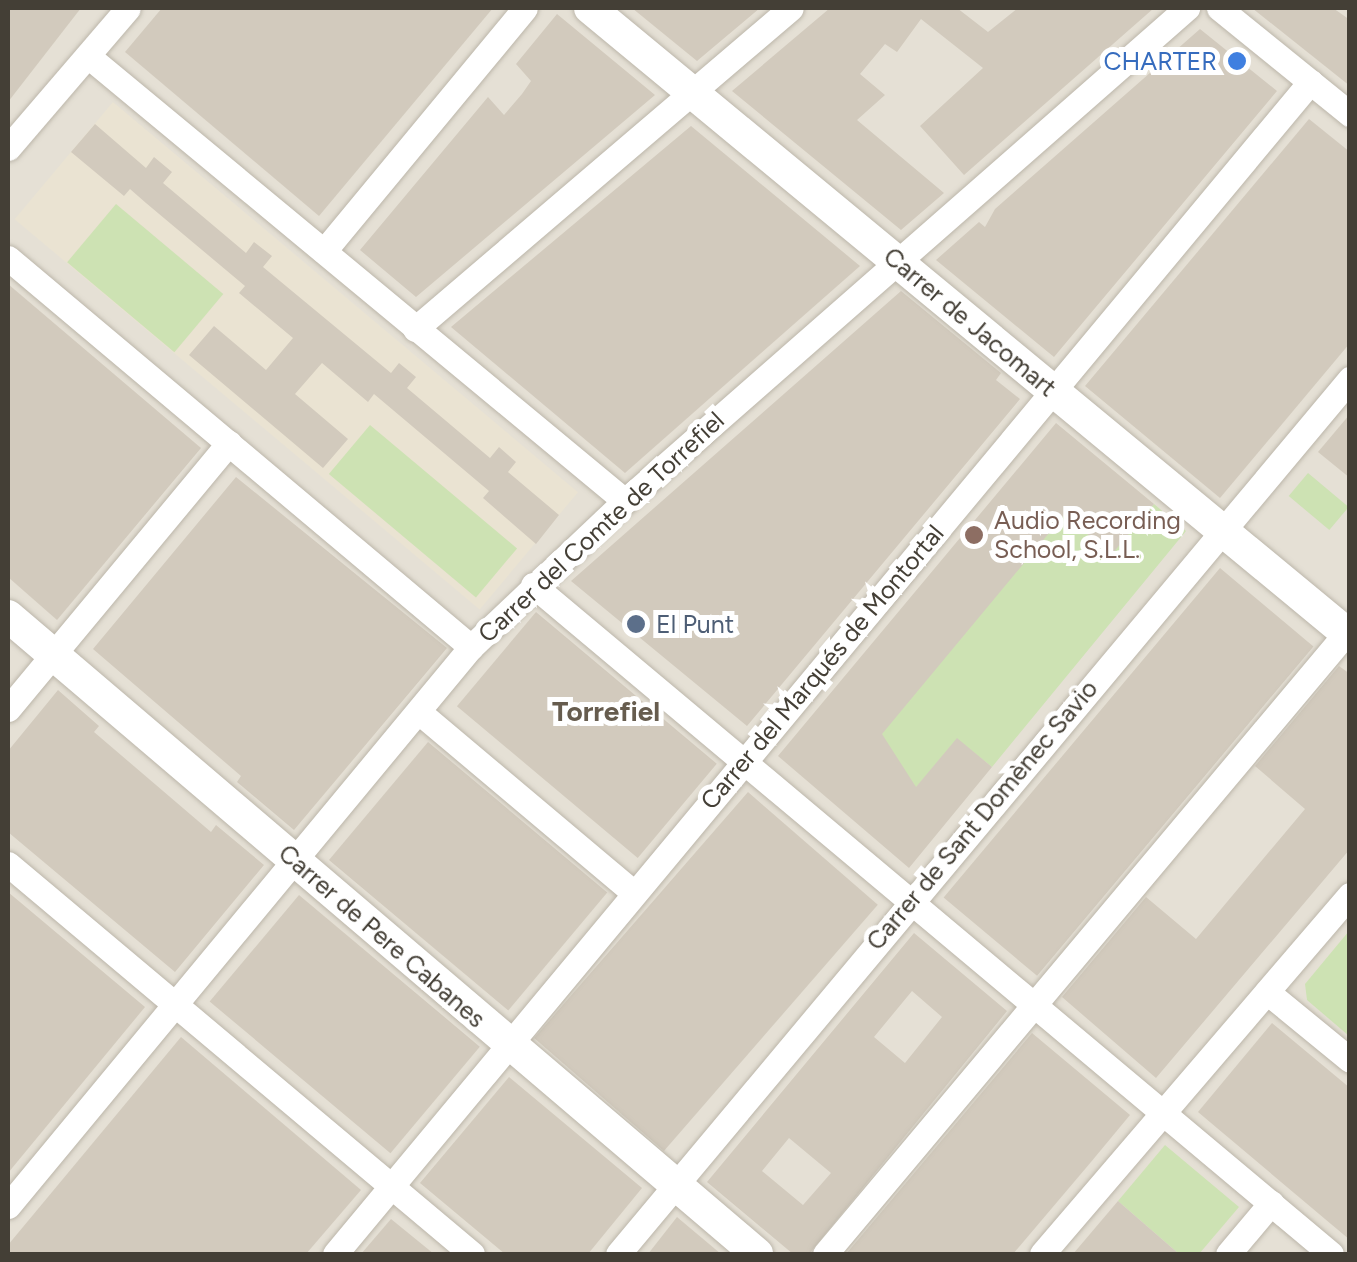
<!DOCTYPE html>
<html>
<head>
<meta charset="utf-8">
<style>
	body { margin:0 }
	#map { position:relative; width:1357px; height:1262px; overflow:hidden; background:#f2eee6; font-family:Figtree,sans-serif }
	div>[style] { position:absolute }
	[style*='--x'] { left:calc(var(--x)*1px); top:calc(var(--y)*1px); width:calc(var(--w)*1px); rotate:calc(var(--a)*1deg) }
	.residential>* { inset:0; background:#e5e0d5; transform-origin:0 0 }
	.education>* { inset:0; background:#eae3d2; transform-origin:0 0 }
	.green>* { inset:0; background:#cde2b3; transform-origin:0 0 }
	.building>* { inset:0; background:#d2cabd; transform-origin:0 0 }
	.roads { filter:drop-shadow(0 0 2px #bcb6aa) drop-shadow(0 0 2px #bcb6aa) }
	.minor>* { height:25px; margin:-12.5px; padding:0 12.5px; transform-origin:12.5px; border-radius:12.5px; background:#fff }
	.tertiary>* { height:32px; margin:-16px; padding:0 16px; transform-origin:16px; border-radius:16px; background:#fff }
	.dots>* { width:28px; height:28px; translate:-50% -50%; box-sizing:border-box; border:5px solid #fff; border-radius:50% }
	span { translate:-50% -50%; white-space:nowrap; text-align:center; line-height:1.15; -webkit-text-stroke:10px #fff; paint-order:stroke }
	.shop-label { font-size:25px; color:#366cbe }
	.right { translate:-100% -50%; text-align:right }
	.street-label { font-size:25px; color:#443f36 }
	.education-label { font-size:25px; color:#785e54 }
	.left { translate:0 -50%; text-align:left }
	.service-label { font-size:25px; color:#4e5e75 }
	.neighbourhood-label { font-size:28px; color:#665c4e; font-weight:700 }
	.frame { position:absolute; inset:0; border:10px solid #443f36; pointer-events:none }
</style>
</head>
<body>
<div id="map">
	<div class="residential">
		<div style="left:8px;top:8px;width:1341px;height:1246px"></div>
	</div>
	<div class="education">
		<div style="left:113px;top:102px;width:607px;height:153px;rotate:40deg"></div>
	</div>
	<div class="green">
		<div style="left:116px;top:204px;width:140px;height:76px;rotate:40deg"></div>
		<div style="left:370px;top:425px;width:192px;height:64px;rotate:40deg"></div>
		<div style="left:1308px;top:473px;width:53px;height:30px;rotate:40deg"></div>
		<div style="clip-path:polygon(1154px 504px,1186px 531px,992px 767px,957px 739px,903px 803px,879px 731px,1064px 515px,1112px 553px)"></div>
		<div style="clip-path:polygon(1349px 931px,1349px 1036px,1307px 1000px,1305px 984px)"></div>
		<div style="clip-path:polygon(1165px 1145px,1239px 1207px,1199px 1254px,1179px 1254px,1118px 1201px)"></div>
	</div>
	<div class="building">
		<div style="clip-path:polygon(8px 8px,81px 8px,8px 102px)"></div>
		<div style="clip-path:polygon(162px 8px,493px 8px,319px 216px,125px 52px)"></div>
		<div style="clip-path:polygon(632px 8px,760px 8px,697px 61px)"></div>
		<div style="clip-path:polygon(830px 8px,957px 8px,988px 32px,1018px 8px,1154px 8px,964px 175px,920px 126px,983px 68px,921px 19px,897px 52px,885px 44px,860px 74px,885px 95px,857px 120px,944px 193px,901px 230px,732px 91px)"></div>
		<div style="clip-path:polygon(1252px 8px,1333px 8px,1350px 20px,1350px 86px)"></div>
		<div style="clip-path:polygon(557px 14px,655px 95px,416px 297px,360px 250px,488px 97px,504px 115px,522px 94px,531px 81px,516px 64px)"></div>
		<div style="clip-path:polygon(1200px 29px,1277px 91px,1054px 357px,936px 260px,979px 222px,985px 227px,995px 209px)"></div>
		<div style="clip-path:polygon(1309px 119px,1350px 152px,1350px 343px,1220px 498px,1085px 386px)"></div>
		<div style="clip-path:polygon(95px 124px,146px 168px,154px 157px,172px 172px,163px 183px,246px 253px,254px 242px,272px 256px,263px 267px,391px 373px,399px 363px,416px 377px,407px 388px,490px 458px,499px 447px,516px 462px,508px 472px,559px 515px,536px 544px,483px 498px,489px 491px,374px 394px,368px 402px,322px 363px,295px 394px,348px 439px,323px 468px,189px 355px,214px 326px,266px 370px,293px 338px,239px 293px,245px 286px,146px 203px,130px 189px,124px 196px,71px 152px)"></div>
		<div style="clip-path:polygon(691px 126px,860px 266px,625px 473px,451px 327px)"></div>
		<div style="clip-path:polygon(8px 284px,201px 448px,57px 620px,8px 577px)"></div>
		<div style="clip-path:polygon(901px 291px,1001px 373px,996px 380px,1020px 399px,747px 726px,571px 581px)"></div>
		<div style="clip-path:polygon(1350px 414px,1350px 478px,1318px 452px)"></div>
		<div style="clip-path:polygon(1056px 423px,1154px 504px,1112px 554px,1064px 515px,882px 734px,916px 787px,957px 738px,992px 767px,909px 868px,778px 756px)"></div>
		<div style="clip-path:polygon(236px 477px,447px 648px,294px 830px,237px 782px,241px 776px,93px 649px)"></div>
		<div style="left:1220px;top:568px;width:122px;height:430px;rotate:40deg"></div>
		<div style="left:536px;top:612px;width:236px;height:123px;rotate:40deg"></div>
		<div style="clip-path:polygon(1339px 666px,1350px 674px,1350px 849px,1156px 1078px,1062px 997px,1146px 897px,1196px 939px,1305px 809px,1255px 766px)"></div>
		<div style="clip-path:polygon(58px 690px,99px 726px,94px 732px,211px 832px,216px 825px,264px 865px,175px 972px,8px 832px,8px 751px)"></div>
		<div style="left:428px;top:742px;width:234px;height:154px;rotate:40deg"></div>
		<div style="left:748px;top:792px;width:172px;height:326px;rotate:41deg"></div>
		<div style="clip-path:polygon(8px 892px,145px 1007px,8px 1173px)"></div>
		<div style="left:299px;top:895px;width:236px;height:139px;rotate:40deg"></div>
		<div style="clip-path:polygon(evenodd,914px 933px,1007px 1011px,809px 1254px,793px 1254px,707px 1182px,914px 933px,912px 991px,942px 1017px,905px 1063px,874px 1037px,912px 991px,914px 933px,789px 1138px,831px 1173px,803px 1205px,762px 1171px,789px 1138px)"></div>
		<div style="clip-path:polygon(1272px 1023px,1350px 1088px,1350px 1240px,1198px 1112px)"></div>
		<div style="clip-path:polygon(1032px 1033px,1130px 1115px,1091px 1162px,1013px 1254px,846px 1254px)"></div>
		<div style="clip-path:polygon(181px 1037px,361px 1190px,306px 1254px,8px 1254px,8px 1245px)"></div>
		<div style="clip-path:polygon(509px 1077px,642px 1188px,588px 1254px,505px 1254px,420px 1183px)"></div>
		<div style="clip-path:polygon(1118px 1201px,1179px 1254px,1073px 1254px)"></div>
		<div style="clip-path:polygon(677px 1217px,721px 1254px,648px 1254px)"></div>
		<div style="clip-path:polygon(391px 1219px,434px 1254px,361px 1254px)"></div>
	</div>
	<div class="roads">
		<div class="minor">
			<div style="--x:1219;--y:8;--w:169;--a:39"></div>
			<div style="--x:88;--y:56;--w:697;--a:39.65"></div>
			<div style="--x:8;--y:148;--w:184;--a:-49.4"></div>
			<div style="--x:324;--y:251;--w:315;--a:-50.4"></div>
			<div style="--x:8;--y:258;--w:605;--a:40.04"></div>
			<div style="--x:415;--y:329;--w:494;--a:-40.5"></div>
			<div style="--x:533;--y:585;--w:1041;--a:39.97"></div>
			<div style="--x:8;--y:709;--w:346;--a:-50.3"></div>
			<div style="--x:419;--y:712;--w:281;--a:40.1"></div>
			<div style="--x:8;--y:864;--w:606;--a:40.05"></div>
			<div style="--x:1267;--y:992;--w:107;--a:39.3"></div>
			<div style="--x:8;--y:1206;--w:726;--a:-50.37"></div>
			<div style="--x:471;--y:647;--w:212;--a:-43.5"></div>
			<div style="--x:625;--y:501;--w:748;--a:-41.26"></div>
			<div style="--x:335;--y:1254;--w:1525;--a:-50.24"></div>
			<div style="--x:618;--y:1254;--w:1141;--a:-50.09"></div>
			<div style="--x:825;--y:1254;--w:811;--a:-50"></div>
			<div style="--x:1042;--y:1254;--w:473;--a:-49.4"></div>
			<div style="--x:1228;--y:1254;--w:67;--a:-49.9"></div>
		</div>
		<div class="tertiary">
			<div style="--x:590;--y:8;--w:986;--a:39.57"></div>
			<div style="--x:8;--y:616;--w:984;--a:40.42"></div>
		</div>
	</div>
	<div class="dots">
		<div style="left:1237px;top:61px;background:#3f7fe0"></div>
		<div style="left:974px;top:535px;background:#8d6e63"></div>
		<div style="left:636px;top:624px;background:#5c6f8a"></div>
	</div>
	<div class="shop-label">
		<span class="right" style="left:1217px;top:61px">CHARTER</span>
	</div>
	<div class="street-label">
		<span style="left:970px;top:322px;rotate:40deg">Carrer de Jacomart</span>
		<span style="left:601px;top:527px;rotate:-43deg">Carrer del Comte de Torrefiel</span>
		<span style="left:822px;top:667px;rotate:-50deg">Carrer del Marqués de Montortal</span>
		<span style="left:982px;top:815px;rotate:-50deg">Carrer de Sant Domènec Savio</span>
		<span style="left:382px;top:936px;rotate:41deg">Carrer de Pere Cabanes</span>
	</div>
	<div class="education-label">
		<span class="left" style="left:994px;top:535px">Audio Recording<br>School, S.L.L.</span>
	</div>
	<div class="service-label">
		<span class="left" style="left:656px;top:624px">El Punt</span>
	</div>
	<div class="neighbourhood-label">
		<span style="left:606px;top:711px">Torrefiel</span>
	</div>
	<div class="frame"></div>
</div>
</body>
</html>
